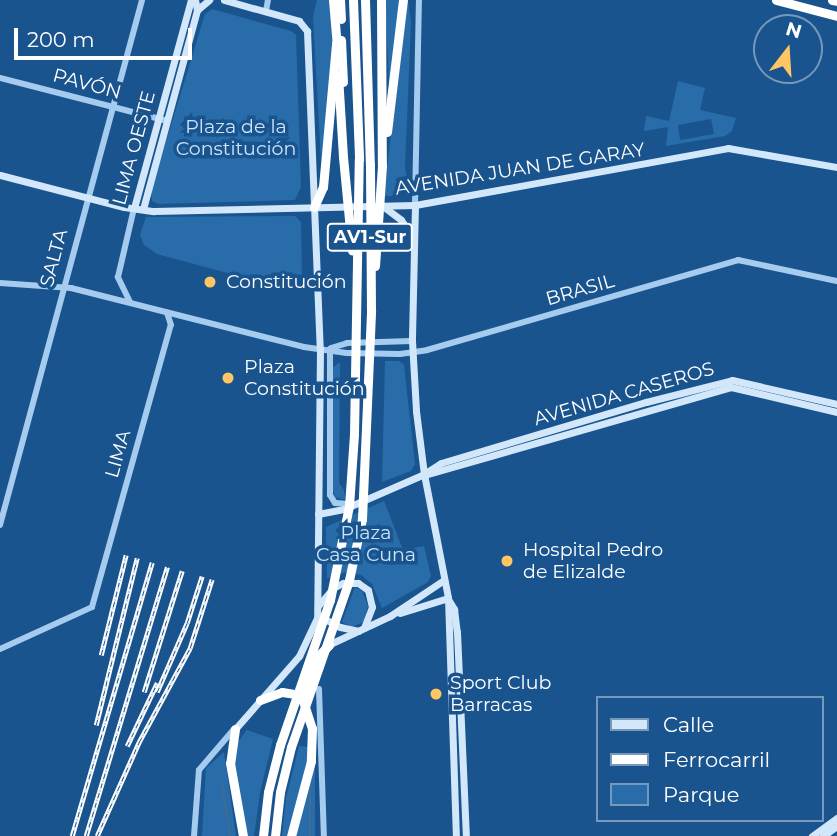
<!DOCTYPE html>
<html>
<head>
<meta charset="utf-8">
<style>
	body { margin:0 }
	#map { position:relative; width:837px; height:836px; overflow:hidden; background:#19548e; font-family:Montserrat,sans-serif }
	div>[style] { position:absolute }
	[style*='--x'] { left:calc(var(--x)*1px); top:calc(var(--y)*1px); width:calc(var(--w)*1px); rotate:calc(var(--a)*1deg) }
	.green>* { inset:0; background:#286daa }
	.stream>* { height:2px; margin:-1px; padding:0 1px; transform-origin:1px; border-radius:1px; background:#406b95 }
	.tertiary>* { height:6px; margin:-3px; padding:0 3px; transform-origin:3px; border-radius:3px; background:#a5ccef }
	.secondary>* { height:7px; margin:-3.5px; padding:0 3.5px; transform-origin:3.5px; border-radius:3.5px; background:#d2e7fa }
	.motorway>* { height:9px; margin:-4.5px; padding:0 4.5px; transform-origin:4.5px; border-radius:4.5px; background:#fff }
	.rail>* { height:4.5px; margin-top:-2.25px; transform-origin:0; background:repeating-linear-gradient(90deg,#19548e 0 5px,#fff 0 10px); box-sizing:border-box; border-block:2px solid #fff }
	.motorway-bridge>* { height:9px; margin:-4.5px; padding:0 4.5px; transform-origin:4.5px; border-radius:4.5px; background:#fff }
	.dots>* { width:19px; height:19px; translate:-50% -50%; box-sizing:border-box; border:4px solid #19548e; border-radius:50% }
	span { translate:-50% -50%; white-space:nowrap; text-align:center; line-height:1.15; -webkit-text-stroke:7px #19548e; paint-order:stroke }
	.shield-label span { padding:2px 5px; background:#19548e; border:2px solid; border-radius:5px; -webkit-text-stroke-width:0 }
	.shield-label { font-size:18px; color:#fff; font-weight:700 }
	.street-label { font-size:19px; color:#fff }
	.park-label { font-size:19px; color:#cbe4fa }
	.poi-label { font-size:19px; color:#fff }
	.left { translate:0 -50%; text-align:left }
	.legend { position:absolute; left:596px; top:696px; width:228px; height:126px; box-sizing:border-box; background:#19548e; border:2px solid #7598bb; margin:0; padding:9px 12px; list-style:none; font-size:21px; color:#fff }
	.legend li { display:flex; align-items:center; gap:14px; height:35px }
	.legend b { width:35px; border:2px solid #7598bb }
	.north { position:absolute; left:753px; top:14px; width:70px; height:70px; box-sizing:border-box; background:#19548e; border:2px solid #7598bb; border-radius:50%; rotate:17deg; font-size:19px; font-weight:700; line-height:28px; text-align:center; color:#fff }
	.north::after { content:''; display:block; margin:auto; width:24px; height:32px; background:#ffc663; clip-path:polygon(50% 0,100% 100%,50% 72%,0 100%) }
	.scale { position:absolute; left:14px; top:28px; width:178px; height:32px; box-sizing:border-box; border:4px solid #fff; border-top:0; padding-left:9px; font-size:21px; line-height:24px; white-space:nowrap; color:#fff; -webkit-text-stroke:5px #19548e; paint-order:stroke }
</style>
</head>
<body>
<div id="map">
	<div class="green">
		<div style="clip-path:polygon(317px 0,330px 0,333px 59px,321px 161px,313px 17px)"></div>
		<div style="clip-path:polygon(385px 0,408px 0,411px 22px,405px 168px,409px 189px,397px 196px,384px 196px,405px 7px,390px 103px)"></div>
		<div style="clip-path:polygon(212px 9px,291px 31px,296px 35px,301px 187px,295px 200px,159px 204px,152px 201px,151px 191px,205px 14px)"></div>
		<div style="clip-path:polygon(evenodd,678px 81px,705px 88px,700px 110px,736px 118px,732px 131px,725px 136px,666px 146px,668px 127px,644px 131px,646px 116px,669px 121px,678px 81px,711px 119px,714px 134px,680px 140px,678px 125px,711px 119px)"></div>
		<div style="clip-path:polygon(295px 216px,301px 222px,302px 277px,290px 290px,157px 254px,144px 245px,140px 235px,146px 217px)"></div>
		<div style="clip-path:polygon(385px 361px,399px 361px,404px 365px,415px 464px,411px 471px,382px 482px)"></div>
		<div style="clip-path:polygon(340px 362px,339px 483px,344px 490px,345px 499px,342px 499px,335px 497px,333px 490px,332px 368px)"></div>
		<div style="clip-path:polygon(384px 501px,403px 550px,424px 546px,431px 576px,428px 582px,382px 608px,372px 584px,361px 575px,347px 572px,327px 578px,326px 527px)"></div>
		<div style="clip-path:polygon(355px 587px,362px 591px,368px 606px,364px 622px,352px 627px,342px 622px)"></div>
		<div style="clip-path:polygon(247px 730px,273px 739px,260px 793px,254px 836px,247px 836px,233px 762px,235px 746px)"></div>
		<div style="clip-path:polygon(299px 746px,308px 747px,309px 757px,289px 836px,282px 836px,286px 798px)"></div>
		<div style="clip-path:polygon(224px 752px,236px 836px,202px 836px,206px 768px)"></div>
		<div style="clip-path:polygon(315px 757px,315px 836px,294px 836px)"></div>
	</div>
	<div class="stream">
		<div style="--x:222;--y:784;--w:53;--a:81.3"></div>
		<div style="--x:310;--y:789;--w:47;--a:90"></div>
	</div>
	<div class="tertiary">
		<div style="--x:266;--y:11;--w:11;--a:-80"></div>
		<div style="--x:0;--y:78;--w:172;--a:14.4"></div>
		<div style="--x:415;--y:205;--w:205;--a:-88.9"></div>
		<div style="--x:0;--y:283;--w:71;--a:4"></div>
		<div style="--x:71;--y:288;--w:240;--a:14.2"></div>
		<div style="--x:304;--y:347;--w:43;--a:7.9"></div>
		<div style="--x:347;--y:353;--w:53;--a:1.1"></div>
		<div style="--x:400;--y:354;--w:27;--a:-8"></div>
		<div style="--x:427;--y:350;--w:324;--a:-16.1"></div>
		<div style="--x:738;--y:260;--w:101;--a:12"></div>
		<div style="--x:130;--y:302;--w:28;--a:-116"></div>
		<div style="--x:118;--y:277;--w:71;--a:-76.9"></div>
		<div style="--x:331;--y:348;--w:17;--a:-17"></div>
		<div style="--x:347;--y:343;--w:65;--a:-1.8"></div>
		<div style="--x:330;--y:349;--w:146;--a:90"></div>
		<div style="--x:330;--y:495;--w:9;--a:58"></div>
		<div style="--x:335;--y:503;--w:15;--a:4"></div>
		<div style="--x:0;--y:525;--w:544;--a:-74.86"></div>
		<div style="--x:0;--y:649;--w:101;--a:-24.5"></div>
		<div style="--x:92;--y:607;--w:293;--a:-74.4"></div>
		<div style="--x:171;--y:325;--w:13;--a:-108"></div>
		<div style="--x:319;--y:689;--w:147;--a:88.1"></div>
		<div style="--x:194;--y:836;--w:66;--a:-85.7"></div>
		<div style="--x:199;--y:770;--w:54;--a:-49.5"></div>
	</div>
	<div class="secondary">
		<div style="--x:224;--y:0;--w:78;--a:15.6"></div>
		<div style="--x:299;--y:21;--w:13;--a:51"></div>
		<div style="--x:307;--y:31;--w:318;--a:87.7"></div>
		<div style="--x:320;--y:349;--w:269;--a:90.6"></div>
		<div style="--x:317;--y:618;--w:42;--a:115.3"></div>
		<div style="--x:299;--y:656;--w:97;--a:131.2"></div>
		<div style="--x:197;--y:10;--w:16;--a:-40"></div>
		<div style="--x:0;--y:175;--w:128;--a:14.5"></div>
		<div style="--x:124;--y:207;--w:30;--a:8"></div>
		<div style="--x:154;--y:211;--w:261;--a:-1.3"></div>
		<div style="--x:415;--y:205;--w:318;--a:-10.3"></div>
		<div style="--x:728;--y:148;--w:111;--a:9.9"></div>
		<div style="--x:415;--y:205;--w:136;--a:91.3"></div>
		<div style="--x:412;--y:341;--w:70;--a:86.7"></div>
		<div style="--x:416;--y:411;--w:64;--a:82.8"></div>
		<div style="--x:424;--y:474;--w:126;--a:79"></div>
		<div style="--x:448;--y:598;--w:238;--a:88.1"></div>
		<div style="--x:384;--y:207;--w:21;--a:37"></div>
		<div style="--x:401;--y:220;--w:23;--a:56"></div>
		<div style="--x:134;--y:208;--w:216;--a:-74.7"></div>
		<div style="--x:143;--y:209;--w:206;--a:-74.8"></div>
		<div style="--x:197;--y:10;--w:10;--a:-101"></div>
		<div style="--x:428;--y:474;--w:315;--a:-16"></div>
		<div style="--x:731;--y:387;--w:109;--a:13.3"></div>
		<div style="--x:318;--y:514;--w:26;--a:-11"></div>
		<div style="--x:344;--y:509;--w:87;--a:-23.6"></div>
		<div style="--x:424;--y:474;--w:20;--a:-33"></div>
		<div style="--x:441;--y:463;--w:214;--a:-16.6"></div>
		<div style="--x:646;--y:402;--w:89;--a:-14.3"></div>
		<div style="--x:732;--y:380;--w:108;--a:12.9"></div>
		<div style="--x:448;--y:599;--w:12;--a:59"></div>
		<div style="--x:454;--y:609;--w:23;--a:83"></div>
		<div style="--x:457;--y:632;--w:204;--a:87.5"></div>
		<div style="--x:318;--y:606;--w:23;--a:-50"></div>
		<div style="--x:333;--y:588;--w:11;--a:-27"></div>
		<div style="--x:343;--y:583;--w:15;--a:0"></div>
		<div style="--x:358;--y:583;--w:12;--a:35"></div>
		<div style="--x:368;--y:590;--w:17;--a:77"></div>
		<div style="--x:372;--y:607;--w:22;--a:111"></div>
		<div style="--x:400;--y:613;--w:50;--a:-17.4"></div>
		<div style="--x:321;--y:617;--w:21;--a:28"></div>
		<div style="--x:340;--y:627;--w:19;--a:12"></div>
		<div style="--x:330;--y:644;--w:66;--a:-25"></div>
		<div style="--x:390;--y:616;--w:65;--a:-33.7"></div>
		<div style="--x:812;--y:836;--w:31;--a:-36"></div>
		<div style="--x:823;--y:836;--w:17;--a:-36"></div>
	</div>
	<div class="motorway">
		<div style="--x:333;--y:0;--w:47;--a:85.1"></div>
		<div style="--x:340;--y:0;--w:19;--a:87"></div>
		<div style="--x:353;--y:0;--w:159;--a:87.8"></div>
		<div style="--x:365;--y:0;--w:165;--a:88.3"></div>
		<div style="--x:381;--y:0;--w:165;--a:89.7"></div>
		<div style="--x:776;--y:0;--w:63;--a:14.7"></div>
		<div style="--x:832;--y:0;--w:5;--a:11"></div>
		<div style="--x:341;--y:40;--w:42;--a:87.3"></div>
		<div style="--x:338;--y:75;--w:82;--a:86.5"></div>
		<div style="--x:387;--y:132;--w:133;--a:-83.1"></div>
		<div style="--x:314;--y:207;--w:22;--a:-66"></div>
		<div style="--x:323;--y:187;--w:145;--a:-84.8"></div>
		<div style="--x:306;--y:696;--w:36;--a:-79"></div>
		<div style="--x:313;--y:661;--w:23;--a:-45"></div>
		<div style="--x:260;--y:700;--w:23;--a:-20"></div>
		<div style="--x:282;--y:692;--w:12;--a:9"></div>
		<div style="--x:294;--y:694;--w:11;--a:38"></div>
		<div style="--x:303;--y:701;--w:28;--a:72"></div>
		<div style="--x:312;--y:728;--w:33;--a:92"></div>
		<div style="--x:311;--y:761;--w:78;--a:104.9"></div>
		<div style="--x:235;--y:729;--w:34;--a:98"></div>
		<div style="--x:230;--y:763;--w:74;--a:79.9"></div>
		<div style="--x:263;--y:836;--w:44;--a:-83.5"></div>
		<div style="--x:268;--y:792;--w:49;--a:-75.7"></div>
		<div style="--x:275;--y:836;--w:44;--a:-83.5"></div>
		<div style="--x:280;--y:792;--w:46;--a:-76.3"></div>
	</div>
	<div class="rail">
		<div style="--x:101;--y:655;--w:103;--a:-76"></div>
		<div style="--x:144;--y:692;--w:127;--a:-72.6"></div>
		<div style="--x:157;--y:692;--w:75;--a:-66.5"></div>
		<div style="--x:187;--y:623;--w:49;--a:-72.3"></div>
		<div style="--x:96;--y:725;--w:172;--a:-76.2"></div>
		<div style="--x:127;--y:746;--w:70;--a:-64.5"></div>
		<div style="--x:72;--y:836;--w:285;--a:-73.7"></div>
		<div style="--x:86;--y:836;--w:281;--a:-73.2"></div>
		<div style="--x:97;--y:836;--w:103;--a:-65.9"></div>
		<div style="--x:139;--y:742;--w:107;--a:-61.5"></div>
		<div style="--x:190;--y:648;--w:72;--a:-72.3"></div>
	</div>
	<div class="motorway-bridge">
		<div style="--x:343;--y:157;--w:94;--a:84.5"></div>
		<div style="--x:375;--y:266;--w:101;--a:-86"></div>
		<div style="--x:280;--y:745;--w:153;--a:-71"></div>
		<div style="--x:330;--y:600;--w:96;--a:-78.6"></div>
		<div style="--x:349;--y:506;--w:72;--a:-86"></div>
		<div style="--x:354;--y:434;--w:275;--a:-89"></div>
		<div style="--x:291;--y:747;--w:177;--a:-70.8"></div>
		<div style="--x:349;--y:580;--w:62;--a:-78"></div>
		<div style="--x:362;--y:519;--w:209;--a:-87.5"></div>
		<div style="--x:371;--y:310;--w:145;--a:-90.4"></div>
	</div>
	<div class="dots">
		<div style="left:210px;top:282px;background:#ffc663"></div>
		<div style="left:228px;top:378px;background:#ffc663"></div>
		<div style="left:507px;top:561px;background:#ffc663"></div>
		<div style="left:436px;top:694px;background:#ffc663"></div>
	</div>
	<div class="shield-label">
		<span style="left:370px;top:237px">AV1-Sur</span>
	</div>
	<div class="street-label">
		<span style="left:87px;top:84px;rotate:15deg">PAVÓN</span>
		<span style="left:134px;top:148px;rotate:-75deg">LIMA OESTE</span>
		<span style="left:520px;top:169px;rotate:-9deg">AVENIDA JUAN DE GARAY</span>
		<span style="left:54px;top:258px;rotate:-75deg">SALTA</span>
		<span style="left:580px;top:290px;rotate:-16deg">BRASIL</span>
		<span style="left:624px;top:394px;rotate:-16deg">AVENIDA CASEROS</span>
		<span style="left:118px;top:454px;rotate:-74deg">LIMA</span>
	</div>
	<div class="park-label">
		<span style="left:236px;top:138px">Plaza de la<br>Constitución</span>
		<span style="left:366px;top:544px">Plaza<br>Casa Cuna</span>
	</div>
	<div class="poi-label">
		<span class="left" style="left:226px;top:282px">Constitución</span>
		<span class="left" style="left:244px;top:378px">Plaza<br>Constitución</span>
		<span class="left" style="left:523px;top:561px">Hospital Pedro<br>de Elizalde</span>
		<span class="left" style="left:450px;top:694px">Sport Club<br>Barracas</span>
	</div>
	<ul class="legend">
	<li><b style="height:9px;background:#d2e7fa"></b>Calle</li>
	<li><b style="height:9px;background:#fff"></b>Ferrocarril</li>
	<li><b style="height:19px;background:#286daa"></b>Parque</li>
	</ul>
	<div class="north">N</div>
	<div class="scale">200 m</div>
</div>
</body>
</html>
